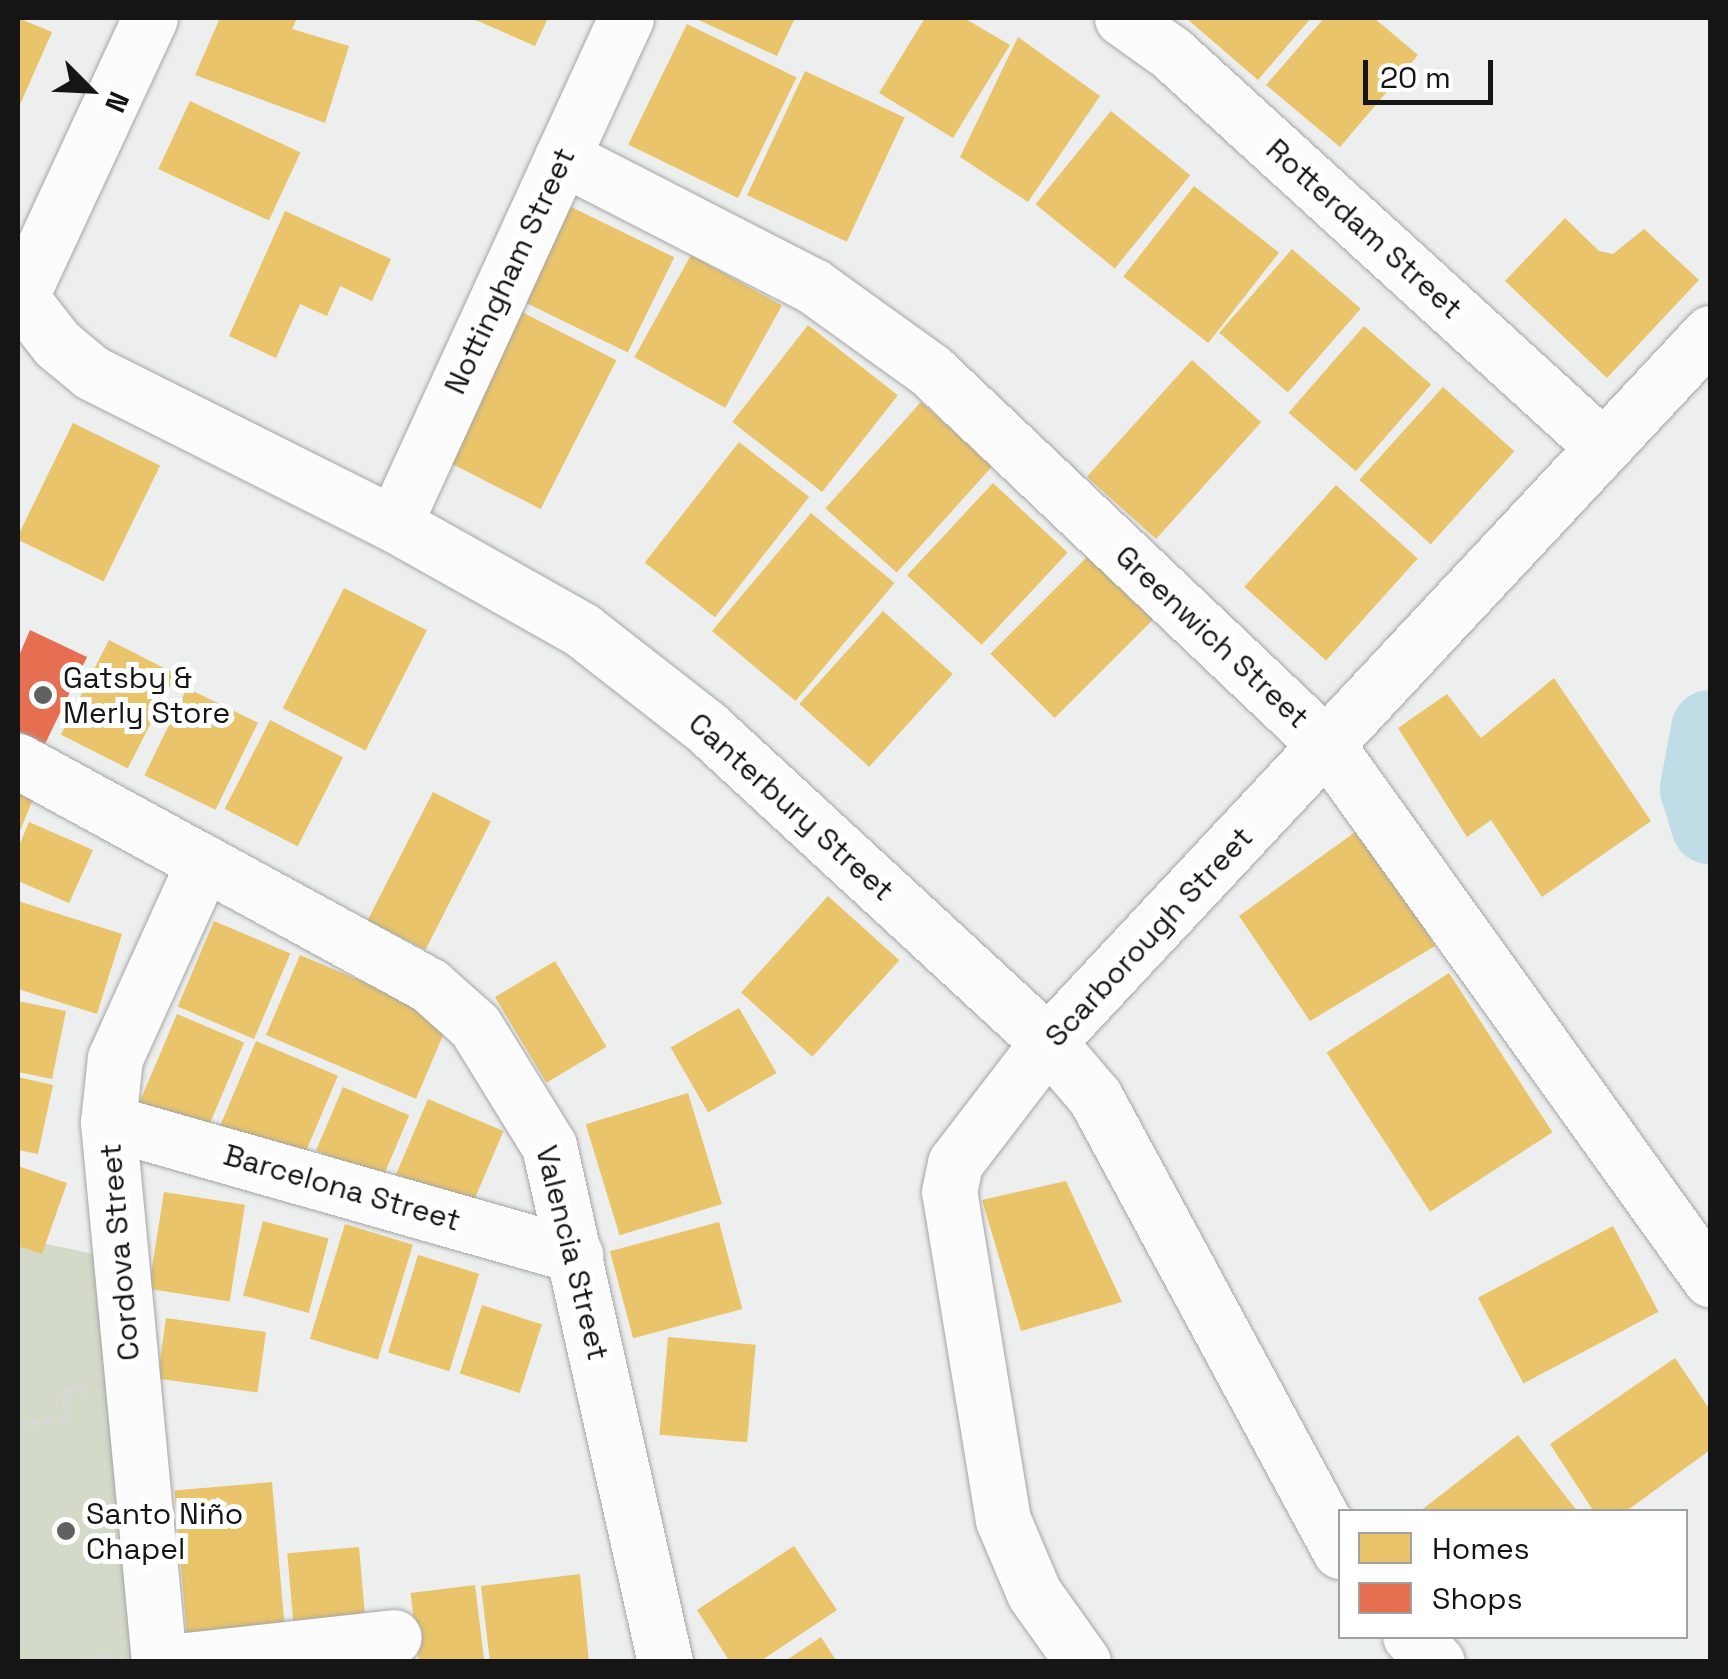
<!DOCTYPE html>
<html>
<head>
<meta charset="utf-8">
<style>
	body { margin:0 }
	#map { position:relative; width:1728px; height:1679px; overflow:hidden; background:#edeeee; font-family:"Space Grotesk",sans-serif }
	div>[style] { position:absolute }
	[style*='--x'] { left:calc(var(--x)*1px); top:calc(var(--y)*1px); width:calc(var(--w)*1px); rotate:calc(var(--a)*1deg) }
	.green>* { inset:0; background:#d3dac9 }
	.homes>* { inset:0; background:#e9c46a; transform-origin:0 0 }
	.shops>* { inset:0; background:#e76f51 }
	.river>* { height:78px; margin:-39px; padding:0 39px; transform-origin:39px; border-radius:39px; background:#c0dce6 }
	.path>* { height:6px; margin-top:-3px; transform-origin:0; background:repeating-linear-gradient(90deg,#d8d8d8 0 8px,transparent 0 13px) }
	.roads { filter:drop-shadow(0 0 2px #a6a6a7) drop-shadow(0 0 2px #a6a6a7) }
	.minor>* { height:55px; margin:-27.5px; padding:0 27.5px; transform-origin:27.5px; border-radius:27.5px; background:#fcfcfc }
	.dots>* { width:28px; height:28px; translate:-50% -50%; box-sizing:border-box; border:5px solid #fff; border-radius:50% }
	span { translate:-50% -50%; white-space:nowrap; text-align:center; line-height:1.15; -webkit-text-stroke:10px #fff; paint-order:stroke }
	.street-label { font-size:30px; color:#151516 }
	.poi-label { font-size:30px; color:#151516 }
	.left { translate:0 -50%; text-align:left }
	.frame { position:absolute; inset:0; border:20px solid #151516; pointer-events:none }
	.legend { position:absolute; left:1338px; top:1509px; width:350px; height:130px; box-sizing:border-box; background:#fff; border:2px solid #a1a1a2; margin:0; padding:12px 18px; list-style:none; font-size:30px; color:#151516 }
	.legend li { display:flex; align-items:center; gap:20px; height:50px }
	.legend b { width:50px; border:2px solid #a1a1a2 }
	.north { position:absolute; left:40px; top:40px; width:100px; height:100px; -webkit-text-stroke:8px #fff; paint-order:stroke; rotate:114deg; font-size:28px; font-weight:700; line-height:40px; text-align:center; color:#151516 }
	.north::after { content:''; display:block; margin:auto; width:35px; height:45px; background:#151516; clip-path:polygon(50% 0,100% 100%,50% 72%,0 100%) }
	.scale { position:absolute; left:1363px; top:60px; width:130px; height:45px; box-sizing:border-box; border:5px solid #151516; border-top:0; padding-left:12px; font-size:30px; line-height:35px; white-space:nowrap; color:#151516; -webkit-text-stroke:8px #fff; paint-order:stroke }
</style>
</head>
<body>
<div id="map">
	<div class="green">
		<div style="clip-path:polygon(18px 1238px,113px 1258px,144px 1661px,18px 1661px)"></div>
	</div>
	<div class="homes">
		<div style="clip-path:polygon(18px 18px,52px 32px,18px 109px)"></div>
		<div style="clip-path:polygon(220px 18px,297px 18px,292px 29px,349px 46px,325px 123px,195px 75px)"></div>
		<div style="clip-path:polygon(471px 18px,548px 18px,535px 46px)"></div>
		<div style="clip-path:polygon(694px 18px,795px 18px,777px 56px)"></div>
		<div style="clip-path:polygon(925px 18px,964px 18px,1010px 45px,953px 138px,879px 93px)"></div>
		<div style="clip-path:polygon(1186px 18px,1311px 18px,1258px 80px)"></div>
		<div style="clip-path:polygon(1324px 18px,1374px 18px,1418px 55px,1340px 147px,1266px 85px)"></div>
		<div style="left:687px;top:24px;width:122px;height:134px;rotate:26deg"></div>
		<div style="clip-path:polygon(1018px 37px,1100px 96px,1028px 202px,960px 157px)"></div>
		<div style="left:805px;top:71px;width:110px;height:137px;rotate:25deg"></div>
		<div style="left:190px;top:101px;width:122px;height:75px;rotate:25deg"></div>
		<div style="left:1111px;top:111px;width:102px;height:120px;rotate:39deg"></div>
		<div style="left:1194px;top:186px;width:108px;height:115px;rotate:38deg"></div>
		<div style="left:561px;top:202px;width:126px;height:106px;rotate:26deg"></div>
		<div style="clip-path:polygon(285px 211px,391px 259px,372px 301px,340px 286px,327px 316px,300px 304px,276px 358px,229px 336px)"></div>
		<div style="clip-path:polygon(1565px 218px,1599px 251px,1613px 254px,1644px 229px,1699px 280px,1607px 378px,1505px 281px)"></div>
		<div style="left:1292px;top:249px;width:91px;height:111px;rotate:41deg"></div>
		<div style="left:691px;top:255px;width:104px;height:117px;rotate:29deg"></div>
		<div style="left:514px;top:308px;width:115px;height:167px;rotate:27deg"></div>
		<div style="left:808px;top:325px;width:114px;height:123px;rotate:38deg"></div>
		<div style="left:1364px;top:326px;width:89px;height:115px;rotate:41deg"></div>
		<div style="left:1192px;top:360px;width:93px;height:157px;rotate:42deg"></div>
		<div style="left:1443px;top:387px;width:96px;height:125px;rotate:42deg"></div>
		<div style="left:921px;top:402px;width:96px;height:143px;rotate:42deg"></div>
		<div style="left:73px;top:423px;width:97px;height:129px;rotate:26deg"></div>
		<div style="left:739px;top:442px;width:89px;height:153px;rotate:38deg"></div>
		<div style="left:993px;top:483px;width:102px;height:126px;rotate:43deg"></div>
		<div style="left:1336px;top:485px;width:110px;height:137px;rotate:42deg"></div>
		<div style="left:811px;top:513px;width:109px;height:154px;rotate:40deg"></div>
		<div style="left:1090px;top:554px;width:91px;height:141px;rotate:45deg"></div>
		<div style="left:344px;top:588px;width:93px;height:135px;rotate:27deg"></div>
		<div style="left:883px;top:611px;width:94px;height:125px;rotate:42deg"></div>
		<div style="left:109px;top:640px;width:75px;height:106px;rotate:27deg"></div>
		<div style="clip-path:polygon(1554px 678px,1651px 821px,1542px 897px,1491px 820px,1467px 837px,1398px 728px,1447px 694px,1481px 738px)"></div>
		<div style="left:187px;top:688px;width:79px;height:97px;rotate:26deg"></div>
		<div style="left:270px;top:720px;width:82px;height:100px;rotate:27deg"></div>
		<div style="left:433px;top:792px;width:65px;height:144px;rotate:27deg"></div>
		<div style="clip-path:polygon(18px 793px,33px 799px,18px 836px)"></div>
		<div style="clip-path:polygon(29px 822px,93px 850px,69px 903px,18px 881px,18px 848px)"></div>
		<div style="clip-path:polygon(1365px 825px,1435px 946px,1310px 1021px,1239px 916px)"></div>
		<div style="left:828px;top:896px;width:96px;height:130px;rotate:42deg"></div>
		<div style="clip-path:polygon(18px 901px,122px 934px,97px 1014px,18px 989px)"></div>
		<div style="left:214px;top:921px;width:83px;height:93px;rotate:23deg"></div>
		<div style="left:300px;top:955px;width:163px;height:87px;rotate:23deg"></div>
		<div style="left:555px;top:961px;width:100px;height:70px;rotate:59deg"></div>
		<div style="left:1449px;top:973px;width:190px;height:146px;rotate:57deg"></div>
		<div style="clip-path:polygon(18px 1001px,66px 1011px,52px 1079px,18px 1072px)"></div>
		<div style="left:739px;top:1008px;width:75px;height:79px;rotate:60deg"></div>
		<div style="left:177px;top:1014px;width:73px;height:107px;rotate:23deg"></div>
		<div style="left:256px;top:1041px;width:89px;height:99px;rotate:23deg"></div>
		<div style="clip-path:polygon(18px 1077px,53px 1085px,38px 1154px,18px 1150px)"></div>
		<div style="left:343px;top:1087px;width:72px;height:69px;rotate:23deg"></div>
		<div style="left:688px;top:1093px;width:116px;height:107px;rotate:73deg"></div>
		<div style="left:428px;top:1099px;width:82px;height:82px;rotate:23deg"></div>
		<div style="clip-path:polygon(18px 1166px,67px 1183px,42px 1254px,18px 1246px)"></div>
		<div style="clip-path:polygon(1066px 1181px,1122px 1302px,1021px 1331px,982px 1200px)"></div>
		<div style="left:164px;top:1192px;width:82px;height:98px;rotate:9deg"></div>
		<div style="left:263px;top:1221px;width:68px;height:77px;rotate:15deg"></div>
		<div style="left:719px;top:1222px;width:90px;height:113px;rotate:75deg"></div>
		<div style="left:345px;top:1224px;width:71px;height:120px;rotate:17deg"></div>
		<div style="left:1613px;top:1226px;width:97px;height:153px;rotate:62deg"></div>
		<div style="left:418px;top:1255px;width:64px;height:102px;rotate:17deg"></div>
		<div style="left:482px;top:1305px;width:63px;height:72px;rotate:18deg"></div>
		<div style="left:166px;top:1318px;width:101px;height:61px;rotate:8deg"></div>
		<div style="left:668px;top:1337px;width:88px;height:98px;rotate:5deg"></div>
		<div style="clip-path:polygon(1675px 1358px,1710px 1410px,1710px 1450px,1625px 1512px,1594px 1512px,1550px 1444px)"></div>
		<div style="clip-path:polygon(1518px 1435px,1578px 1512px,1419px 1512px)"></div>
		<div style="left:272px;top:1482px;width:149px;height:98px;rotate:85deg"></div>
		<div style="clip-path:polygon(794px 1546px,837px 1610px,759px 1662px,730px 1662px,697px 1610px)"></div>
		<div style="left:359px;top:1547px;width:76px;height:72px;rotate:85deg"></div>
		<div style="clip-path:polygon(580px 1574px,589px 1662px,490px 1662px,481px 1586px)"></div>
		<div style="left:475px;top:1585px;width:78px;height:65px;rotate:83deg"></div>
		<div style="clip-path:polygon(821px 1637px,837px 1662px,784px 1662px)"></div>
	</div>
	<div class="shops">
		<div style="clip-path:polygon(30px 630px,87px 657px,45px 744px,18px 731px,18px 658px)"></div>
	</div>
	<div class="river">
		<div style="--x:1710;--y:729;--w:61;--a:100.4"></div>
		<div style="--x:1699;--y:789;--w:38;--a:73"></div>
	</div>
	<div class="path">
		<div style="--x:18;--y:1424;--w:49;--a:-5.8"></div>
		<div style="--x:67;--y:1419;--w:27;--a:-96"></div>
		<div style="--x:64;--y:1392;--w:22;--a:-5"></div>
		<div style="--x:69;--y:1662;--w:43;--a:-7.9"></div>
	</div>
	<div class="roads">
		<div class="minor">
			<div style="--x:1122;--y:18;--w:60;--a:35.5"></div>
			<div style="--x:1171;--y:53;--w:583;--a:42.36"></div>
			<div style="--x:562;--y:157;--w:282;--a:27.2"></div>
			<div style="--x:813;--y:286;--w:144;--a:35.7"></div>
			<div style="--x:930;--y:370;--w:550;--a:43.45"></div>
			<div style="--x:1329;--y:748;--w:654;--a:54.34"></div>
			<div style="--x:18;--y:294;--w:63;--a:52"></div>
			<div style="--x:57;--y:344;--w:45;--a:39.6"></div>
			<div style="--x:92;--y:373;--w:338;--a:26.6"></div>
			<div style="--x:394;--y:524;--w:216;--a:29.4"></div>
			<div style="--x:582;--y:630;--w:156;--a:38"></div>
			<div style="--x:705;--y:726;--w:466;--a:42.7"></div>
			<div style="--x:1048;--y:1042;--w:72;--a:49.5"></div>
			<div style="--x:1095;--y:1097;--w:516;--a:61.65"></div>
			<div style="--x:21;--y:296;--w:306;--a:-65.1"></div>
			<div style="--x:394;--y:524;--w:557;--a:-65.37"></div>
			<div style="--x:18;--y:761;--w:468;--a:28.6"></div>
			<div style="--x:429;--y:985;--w:62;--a:41.7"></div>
			<div style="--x:475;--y:1026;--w:141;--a:58.3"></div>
			<div style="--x:549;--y:1146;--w:529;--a:77.33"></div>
			<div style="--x:108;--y:1122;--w:486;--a:15.9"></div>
			<div style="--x:1410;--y:1636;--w:37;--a:44"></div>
			<div style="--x:159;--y:1662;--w:542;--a:-95.4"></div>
			<div style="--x:108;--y:1122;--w:64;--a:-83.8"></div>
			<div style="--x:115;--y:1058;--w:215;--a:-65.6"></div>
			<div style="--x:168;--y:1662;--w:227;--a:-6.3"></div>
			<div style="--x:1083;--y:1662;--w:85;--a:-125.4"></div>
			<div style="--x:1034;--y:1593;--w:79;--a:-113"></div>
			<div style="--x:1003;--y:1520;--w:332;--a:-99.3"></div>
			<div style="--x:949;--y:1192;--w:30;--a:-78"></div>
			<div style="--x:955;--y:1163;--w:153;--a:-52.5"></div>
			<div style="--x:1048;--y:1042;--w:970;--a:-46.96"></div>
		</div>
	</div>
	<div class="dots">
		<div style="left:43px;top:695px;background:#616162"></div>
		<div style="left:66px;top:1531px;background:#616162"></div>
	</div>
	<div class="street-label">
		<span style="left:1364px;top:229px;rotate:42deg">Rotterdam Street</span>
		<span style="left:510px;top:271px;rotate:-65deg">Nottingham Street</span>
		<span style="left:1212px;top:637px;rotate:43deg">Greenwich Street</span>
		<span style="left:791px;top:807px;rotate:42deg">Canterbury Street</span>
		<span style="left:1149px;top:937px;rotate:-47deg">Scarborough Street</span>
		<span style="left:342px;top:1188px;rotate:16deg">Barcelona Street</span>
		<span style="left:120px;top:1252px;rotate:-95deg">Cordova Street</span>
		<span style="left:572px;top:1253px;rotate:76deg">Valencia Street</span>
	</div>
	<div class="poi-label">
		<span class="left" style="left:63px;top:695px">Gatsby &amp;<br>Merly Store</span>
		<span class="left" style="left:86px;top:1531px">Santo Niño<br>Chapel</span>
	</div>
	<div class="frame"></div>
	<ul class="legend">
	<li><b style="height:28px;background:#e9c46a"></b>Homes</li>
	<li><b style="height:28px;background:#e76f51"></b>Shops</li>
	</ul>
	<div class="north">N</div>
	<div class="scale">20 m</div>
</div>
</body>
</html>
